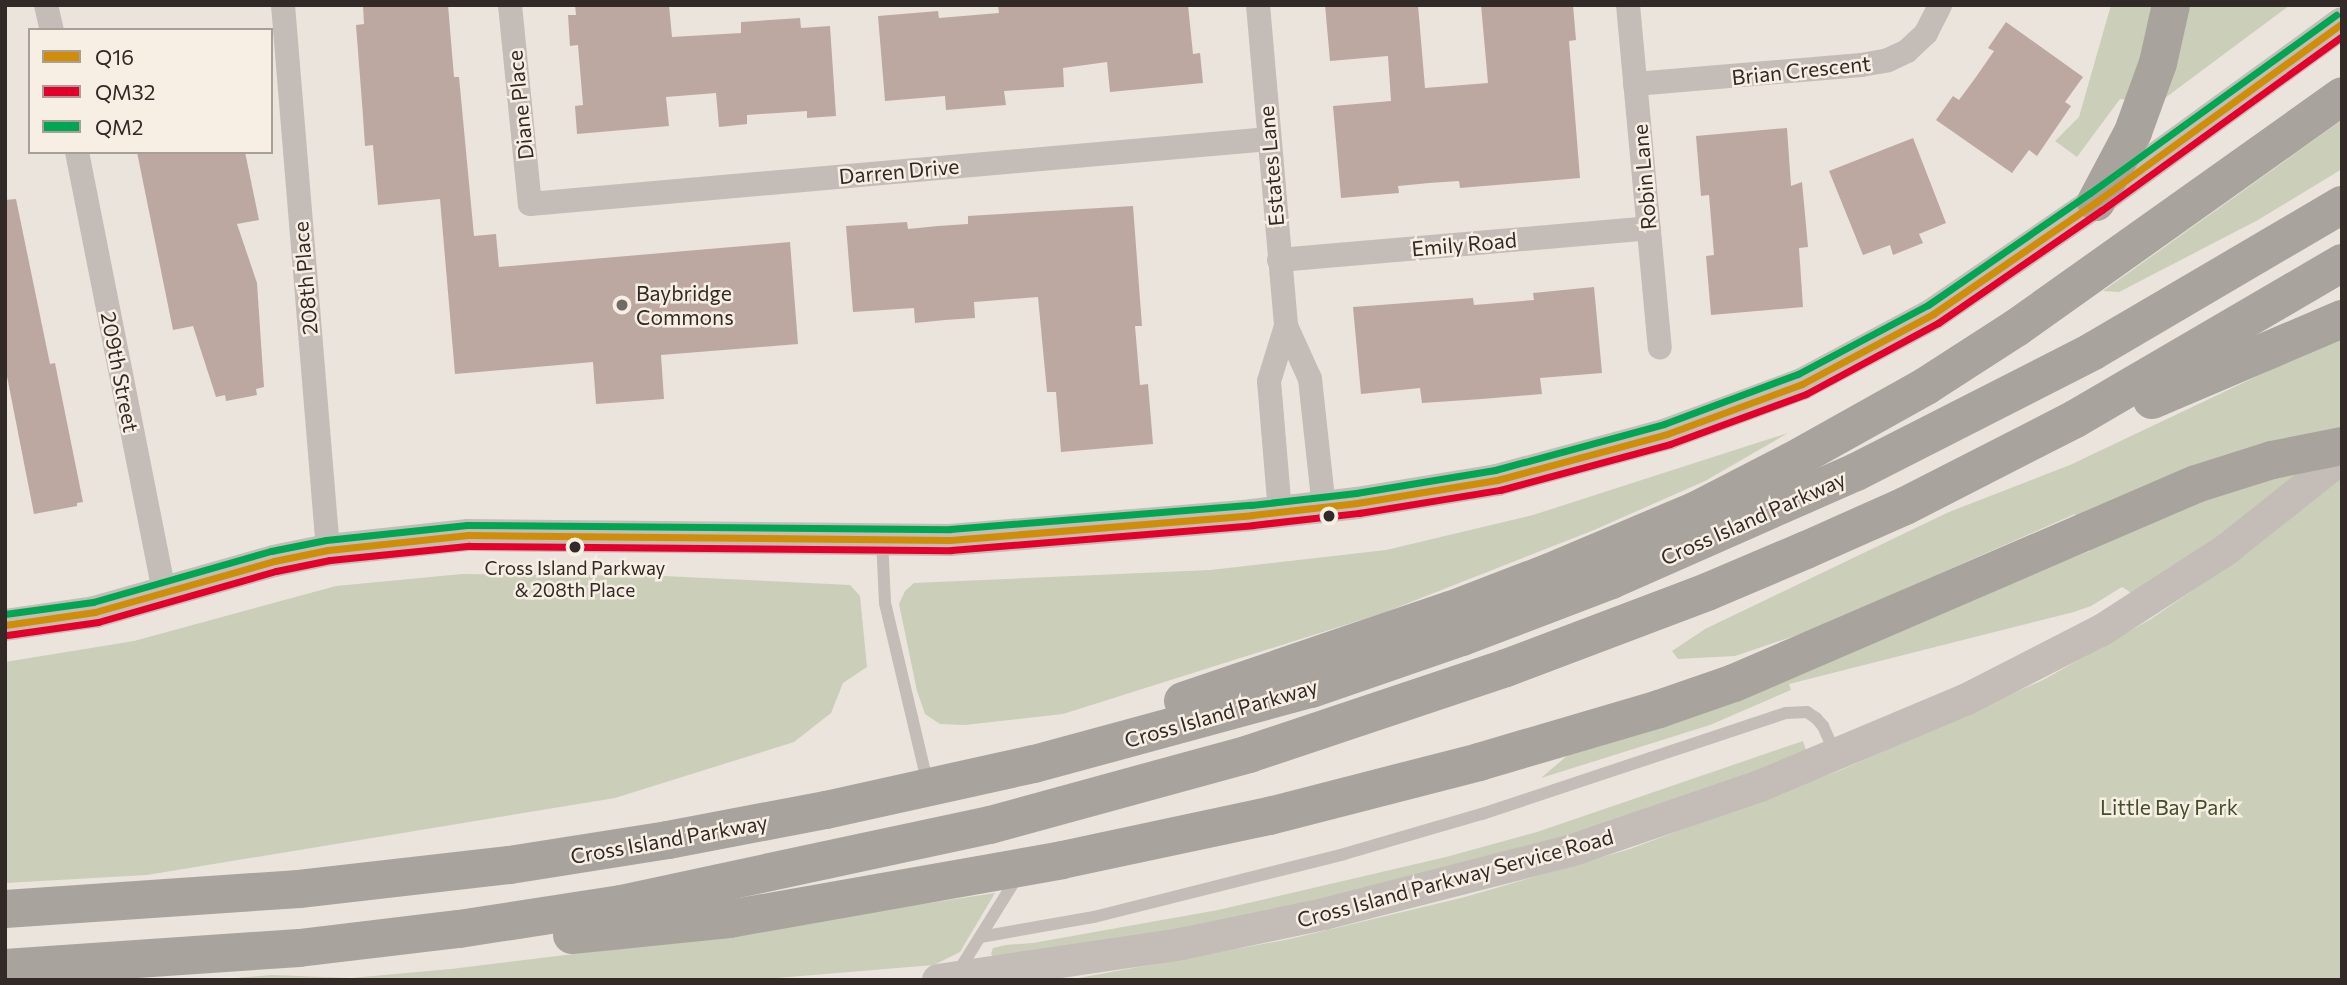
<!DOCTYPE html>
<html>
<head>
<meta charset="utf-8">
<style>
	body { margin:0 }
	#map { position:relative; width:2347px; height:985px; overflow:hidden; background:#eae4dd; font-family:Commissioner,sans-serif }
	div>[style] { position:absolute }
	[style*='--x'] { left:calc(var(--x)*1px); top:calc(var(--y)*1px); width:calc(var(--w)*1px); rotate:calc(var(--a)*1deg) }
	.green>* { inset:0; background:#cbceb8 }
	.building>* { inset:0; background:#bca8a0 }
	.service>* { height:12px; margin:-6px; padding:0 6px; transform-origin:6px; border-radius:6px; background:#c3bcb7 }
	.minor>* { height:24px; margin:-12px; padding:0 12px; transform-origin:12px; border-radius:12px; background:#c3bcb7 }
	.tertiary>* { height:32px; margin:-16px; padding:0 16px; transform-origin:16px; border-radius:16px; background:#c3bcb7 }
	.motorway>* { height:38px; margin:-19px; padding:0 19px; transform-origin:19px; border-radius:19px; background:#a9a39d }
	.bus-1>* { height:7px; margin:-3.5px; padding:0 3.5px; transform-origin:3.5px; border-radius:3.5px; background:#d08d08 }
	.bus-2>* { height:7px; margin:-3.5px; padding:0 3.5px; transform-origin:3.5px; border-radius:3.5px; background:#e4002b }
	.bus-3>* { height:7px; margin:-3.5px; padding:0 3.5px; transform-origin:3.5px; border-radius:3.5px; background:#00a651 }
	.dots>* { width:19px; height:19px; translate:-50% -50%; box-sizing:border-box; border:4px solid #f7eee4; border-radius:50% }
	span { translate:-50% -50%; white-space:nowrap; text-align:center; line-height:1.15; -webkit-text-stroke:5px #f7eee4; paint-order:stroke }
	.bus-label { font-size:19px; color:#322a26 }
	.street-label { font-size:21px; color:#322a26 }
	.poi-label { font-size:21px; color:#322a26 }
	.left { translate:0 -50%; text-align:left }
	.park-label { font-size:21px; color:#424e2c }
	.frame { position:absolute; inset:0; border:7px solid #322a26; pointer-events:none }
	.legend { position:absolute; left:28px; top:28px; width:245px; height:126px; box-sizing:border-box; background:#f7eee4; border:2px solid #a8a098; margin:0; padding:9px 12px; list-style:none; font-size:21px; color:#322a26 }
	.legend li { display:flex; align-items:center; gap:14px; height:35px }
	.legend b { width:35px; border:2px solid #a8a098 }
</style>
</head>
<body>
<div id="map">
	<div class="green">
		<div style="clip-path:polygon(2111px 5px,2158px 5px,2133px 100px,2120px 99px,2077px 157px,2055px 141px,2079px 117px)"></div>
		<div style="clip-path:polygon(2185px 5px,2290px 5px,2157px 104px)"></div>
		<div style="clip-path:polygon(2342px 120px,2342px 169px,2258px 220px,2119px 292px,2103px 291px)"></div>
		<div style="clip-path:polygon(2342px 336px,2342px 440px,2207px 545px,2133px 594px,2122px 587px,2091px 606px,2074px 612px,1789px 684px,1791px 690px,1710px 725px,1541px 778px,1569px 754px,2090px 551px,2075px 514px,1809px 631px,1735px 656px,1678px 659px,1672px 651px,1705px 629px,1949px 512px,2070px 465px)"></div>
		<div style="clip-path:polygon(1788px 433px,1705px 481px,1594px 530px,1383px 613px,1063px 714px,965px 725px,940px 724px,925px 714px,917px 691px,899px 604px,905px 591px,914px 583px,1210px 570px,1386px 550px,1533px 515px)"></div>
		<div style="clip-path:polygon(2342px 478px,2342px 980px,1068px 980px,1290px 939px,1465px 897px,1630px 849px,1841px 770px,2043px 680px,2151px 619px,2246px 554px)"></div>
		<div style="clip-path:polygon(462px 574px,663px 576px,850px 585px,860px 596px,867px 667px,843px 683px,831px 713px,794px 742px,615px 798px,147px 875px,5px 883px,5px 662px,134px 641px,336px 586px)"></div>
		<div style="clip-path:polygon(1803px 741px,1807px 753px,1541px 847px,1223px 922px,996px 960px,991px 954px,993px 948px,1006px 945px,1033px 943px,1218px 910px,1446px 857px,1537px 832px)"></div>
		<div style="clip-path:polygon(995px 893px,960px 952px,934px 965px,752px 980px,211px 980px,272px 975px,351px 978px,451px 969px,681px 941px)"></div>
	</div>
	<div class="building">
		<div style="clip-path:polygon(363px 5px,448px 5px,454px 77px,459px 77px,474px 236px,496px 234px,499px 267px,790px 242px,798px 344px,661px 355px,664px 399px,596px 404px,593px 362px,455px 374px,440px 199px,378px 205px,373px 145px,365px 146px,363px 116px,356px 25px,364px 24px)"></div>
		<div style="clip-path:polygon(575px 5px,669px 5px,672px 37px,741px 33px,741px 22px,800px 18px,801px 28px,830px 26px,836px 116px,807px 118px,807px 111px,747px 115px,747px 124px,719px 127px,716px 93px,666px 97px,669px 126px,577px 134px,575px 106px,583px 105px,578px 45px,570px 46px,568px 15px,576px 15px)"></div>
		<div style="clip-path:polygon(998px 5px,1188px 5px,1193px 54px,1200px 53px,1203px 83px,1110px 92px,1107px 62px,1063px 68px,1064px 87px,1004px 91px,1006px 105px,946px 110px,945px 96px,885px 101px,878px 16px,938px 11px,939px 18px,999px 13px)"></div>
		<div style="clip-path:polygon(1325px 5px,1418px 5px,1425px 88px,1488px 83px,1481px 5px,1573px 5px,1576px 40px,1569px 41px,1580px 178px,1460px 188px,1459px 181px,1429px 183px,1398px 186px,1399px 193px,1341px 198px,1333px 106px,1391px 101px,1388px 56px,1330px 61px)"></div>
		<div style="clip-path:polygon(2006px 22px,2083px 77px,2065px 102px,2071px 106px,2037px 156px,2029px 150px,2012px 173px,1936px 120px,1953px 96px,1959px 100px,1976px 77px,1994px 51px,1988px 48px)"></div>
		<div style="clip-path:polygon(1787px 128px,1791px 186px,1802px 182px,1808px 247px,1799px 248px,1803px 307px,1711px 315px,1706px 256px,1714px 255px,1709px 195px,1701px 196px,1696px 136px)"></div>
		<div style="clip-path:polygon(1913px 138px,1946px 223px,1919px 234px,1923px 243px,1893px 255px,1890px 245px,1863px 255px,1829px 171px)"></div>
		<div style="clip-path:polygon(137px 152px,245px 152px,259px 220px,237px 224px,257px 283px,264px 387px,256px 389px,257px 395px,226px 401px,225px 395px,216px 397px,193px 326px,173px 330px)"></div>
		<div style="clip-path:polygon(16px 199px,50px 364px,55px 363px,83px 502px,77px 503px,77px 506px,34px 514px,5px 366px,5px 200px)"></div>
		<div style="clip-path:polygon(1133px 206px,1142px 326px,1135px 326px,1140px 385px,1148px 384px,1153px 444px,1061px 452px,1056px 392px,1047px 392px,1038px 297px,974px 302px,975px 318px,945px 320px,915px 323px,914px 308px,853px 312px,846px 226px,907px 222px,908px 229px,938px 226px,968px 224px,968px 216px)"></div>
		<div style="clip-path:polygon(1594px 287px,1602px 373px,1540px 378px,1542px 394px,1482px 399px,1422px 403px,1420px 388px,1361px 394px,1353px 307px,1473px 298px,1474px 305px,1534px 300px,1533px 293px)"></div>
	</div>
	<div class="service">
		<div style="--x:882;--y:539;--w:64;--a:87.3"></div>
		<div style="--x:885;--y:603;--w:187;--a:76.7"></div>
		<div style="--x:980;--y:937;--w:116;--a:-10"></div>
		<div style="--x:1094;--y:917;--w:258;--a:-14.1"></div>
		<div style="--x:1344;--y:854;--w:144;--a:-16.2"></div>
		<div style="--x:1482;--y:814;--w:320;--a:-18.4"></div>
		<div style="--x:1786;--y:713;--w:21;--a:-3"></div>
		<div style="--x:1807;--y:712;--w:11;--a:34"></div>
		<div style="--x:1816;--y:718;--w:11;--a:49"></div>
		<div style="--x:1823;--y:726;--w:30;--a:66"></div>
		<div style="--x:958;--y:972;--w:115;--a:-58.1"></div>
	</div>
	<div class="minor">
		<div style="--x:46;--y:5;--w:26;--a:77"></div>
		<div style="--x:283;--y:5;--w:547;--a:85.28"></div>
		<div style="--x:510;--y:5;--w:200;--a:84.3"></div>
		<div style="--x:530;--y:204;--w:742;--a:-5.03"></div>
		<div style="--x:1258;--y:5;--w:322;--a:85"></div>
		<div style="--x:1286;--y:326;--w:58;--a:65.6"></div>
		<div style="--x:1310;--y:379;--w:129;--a:83.8"></div>
		<div style="--x:1628;--y:5;--w:344;--a:84.7"></div>
		<div style="--x:1635;--y:84;--w:227;--a:-4.8"></div>
		<div style="--x:1861;--y:65;--w:27;--a:-10"></div>
		<div style="--x:1888;--y:60;--w:21;--a:-25"></div>
		<div style="--x:1907;--y:51;--w:26;--a:-43"></div>
		<div style="--x:1926;--y:33;--w:31;--a:-63"></div>
		<div style="--x:77;--y:152;--w:449;--a:78.8"></div>
		<div style="--x:1279;--y:260;--w:371;--a:-4.9"></div>
		<div style="--x:1280;--y:512;--w:131;--a:-94.8"></div>
		<div style="--x:1269;--y:381;--w:58;--a:-72.8"></div>
	</div>
	<div class="tertiary">
		<div style="--x:5;--y:625;--w:91;--a:-8.2"></div>
		<div style="--x:95;--y:612;--w:186;--a:-15.9"></div>
		<div style="--x:274;--y:561;--w:55;--a:-11.5"></div>
		<div style="--x:328;--y:550;--w:141;--a:-6.1"></div>
		<div style="--x:468;--y:535;--w:482;--a:0.6"></div>
		<div style="--x:950;--y:540;--w:303;--a:-4.7"></div>
		<div style="--x:1252;--y:515;--w:106;--a:-6.5"></div>
		<div style="--x:1357;--y:503;--w:142;--a:-9.3"></div>
		<div style="--x:1497;--y:480;--w:176;--a:-15.1"></div>
		<div style="--x:1667;--y:434;--w:144;--a:-20.3"></div>
		<div style="--x:1802;--y:384;--w:149;--a:-28.1"></div>
		<div style="--x:1933;--y:314;--w:198;--a:-34.5"></div>
		<div style="--x:2096;--y:202;--w:304;--a:-36"></div>
		<div style="--x:938;--y:980;--w:246;--a:-8.4"></div>
		<div style="--x:1181;--y:944;--w:146;--a:-11.8"></div>
		<div style="--x:1324;--y:914;--w:254;--a:-14.4"></div>
		<div style="--x:1570;--y:851;--w:201;--a:-18.9"></div>
		<div style="--x:1760;--y:786;--w:222;--a:-22.8"></div>
		<div style="--x:1965;--y:700;--w:154;--a:-27.1"></div>
		<div style="--x:2102;--y:630;--w:149;--a:-32.9"></div>
		<div style="--x:2227;--y:549;--w:147;--a:-38.4"></div>
	</div>
	<div class="motorway">
		<div style="--x:2096;--y:202;--w:79;--a:-62.1"></div>
		<div style="--x:2133;--y:132;--w:73;--a:-70.1"></div>
		<div style="--x:2158;--y:63;--w:59;--a:-77.4"></div>
		<div style="--x:2152;--y:400;--w:207;--a:-23.1"></div>
		<div style="--x:1183;--y:701;--w:283;--a:-18.8"></div>
		<div style="--x:1451;--y:610;--w:106;--a:-21"></div>
		<div style="--x:1550;--y:572;--w:160;--a:-22.9"></div>
		<div style="--x:1697;--y:510;--w:107;--a:-27.3"></div>
		<div style="--x:1792;--y:461;--w:154;--a:-29.2"></div>
		<div style="--x:1926;--y:386;--w:107;--a:-32.8"></div>
		<div style="--x:2016;--y:328;--w:400;--a:-35.4"></div>
		<div style="--x:5;--y:909;--w:295;--a:-3.9"></div>
		<div style="--x:299;--y:889;--w:212;--a:-6.5"></div>
		<div style="--x:510;--y:865;--w:160;--a:-9"></div>
		<div style="--x:668;--y:840;--w:161;--a:-10.8"></div>
		<div style="--x:826;--y:810;--w:213;--a:-12.5"></div>
		<div style="--x:1034;--y:764;--w:287;--a:-15.2"></div>
		<div style="--x:1311;--y:689;--w:160;--a:-19"></div>
		<div style="--x:1462;--y:637;--w:160;--a:-20.9"></div>
		<div style="--x:1611;--y:580;--w:268;--a:-23.8"></div>
		<div style="--x:1856;--y:472;--w:266;--a:-27"></div>
		<div style="--x:2093;--y:351;--w:289;--a:-30.4"></div>
		<div style="--x:572;--y:935;--w:158;--a:-5.8"></div>
		<div style="--x:729;--y:919;--w:338;--a:-10"></div>
		<div style="--x:1062;--y:860;--w:212;--a:-12"></div>
		<div style="--x:1269;--y:816;--w:217;--a:-14.4"></div>
		<div style="--x:1479;--y:762;--w:188;--a:-16.4"></div>
		<div style="--x:1659;--y:709;--w:79;--a:-19.1"></div>
		<div style="--x:1734;--y:683;--w:503;--a:-23.3"></div>
		<div style="--x:2196;--y:484;--w:80;--a:-17.5"></div>
		<div style="--x:2272;--y:460;--w:71;--a:-11.3"></div>
		<div style="--x:5;--y:968;--w:295;--a:-3.9"></div>
		<div style="--x:299;--y:948;--w:161;--a:-6.8"></div>
		<div style="--x:459;--y:929;--w:164;--a:-8.8"></div>
		<div style="--x:621;--y:904;--w:377;--a:-12.1"></div>
		<div style="--x:990;--y:825;--w:269;--a:-15.3"></div>
		<div style="--x:1249;--y:754;--w:271;--a:-18.5"></div>
		<div style="--x:1506;--y:668;--w:215;--a:-20.7"></div>
		<div style="--x:1707;--y:592;--w:108;--a:-23"></div>
		<div style="--x:1806;--y:550;--w:108;--a:-24"></div>
		<div style="--x:1905;--y:506;--w:191;--a:-27.1"></div>
		<div style="--x:2075;--y:419;--w:309;--a:-30.3"></div>
	</div>
	<div class="bus-1">
		<div style="--x:5;--y:625;--w:91;--a:-8.2"></div>
		<div style="--x:95;--y:612;--w:186;--a:-15.9"></div>
		<div style="--x:274;--y:561;--w:55;--a:-11.5"></div>
		<div style="--x:328;--y:550;--w:141;--a:-6.1"></div>
		<div style="--x:468;--y:535;--w:482;--a:0.6"></div>
		<div style="--x:950;--y:540;--w:303;--a:-4.7"></div>
		<div style="--x:1252;--y:515;--w:106;--a:-6.5"></div>
		<div style="--x:1357;--y:503;--w:142;--a:-9.3"></div>
		<div style="--x:1497;--y:480;--w:176;--a:-15.1"></div>
		<div style="--x:1667;--y:434;--w:144;--a:-20.3"></div>
		<div style="--x:1802;--y:384;--w:149;--a:-28.1"></div>
		<div style="--x:1933;--y:314;--w:198;--a:-34.5"></div>
		<div style="--x:2096;--y:202;--w:304;--a:-36"></div>
	</div>
	<div class="bus-2">
		<div style="--x:7;--y:635;--w:92;--a:-8.1"></div>
		<div style="--x:98;--y:622;--w:185;--a:-16"></div>
		<div style="--x:276;--y:571;--w:55;--a:-11.5"></div>
		<div style="--x:330;--y:560;--w:140;--a:-5.8"></div>
		<div style="--x:469;--y:546;--w:482;--a:0.5"></div>
		<div style="--x:951;--y:550;--w:303;--a:-4.7"></div>
		<div style="--x:1253;--y:525;--w:107;--a:-6.5"></div>
		<div style="--x:1359;--y:513;--w:143;--a:-9.3"></div>
		<div style="--x:1500;--y:490;--w:176;--a:-15.1"></div>
		<div style="--x:1670;--y:444;--w:145;--a:-20.2"></div>
		<div style="--x:1806;--y:394;--w:150;--a:-28.3"></div>
		<div style="--x:1938;--y:323;--w:199;--a:-34.6"></div>
		<div style="--x:2102;--y:210;--w:296;--a:-35.9"></div>
	</div>
	<div class="bus-3">
		<div style="--x:5;--y:614;--w:89;--a:-7.8"></div>
		<div style="--x:93;--y:602;--w:185;--a:-16"></div>
		<div style="--x:271;--y:551;--w:56;--a:-11.3"></div>
		<div style="--x:326;--y:540;--w:142;--a:-6.1"></div>
		<div style="--x:467;--y:525;--w:483;--a:0.5"></div>
		<div style="--x:950;--y:529;--w:302;--a:-4.6"></div>
		<div style="--x:1251;--y:505;--w:106;--a:-6.5"></div>
		<div style="--x:1356;--y:493;--w:141;--a:-9.4"></div>
		<div style="--x:1495;--y:470;--w:175;--a:-15.2"></div>
		<div style="--x:1664;--y:424;--w:143;--a:-20.5"></div>
		<div style="--x:1798;--y:374;--w:147;--a:-28"></div>
		<div style="--x:1928;--y:305;--w:197;--a:-34.7"></div>
		<div style="--x:2090;--y:193;--w:304;--a:-35.9"></div>
	</div>
	<div class="dots">
		<div style="left:622px;top:305px;background:#726b66"></div>
		<div style="left:1329px;top:516px;background:#322a26"></div>
		<div style="left:575px;top:547px;background:#322a26"></div>
	</div>
	<div class="bus-label">
		<span style="left:575px;top:579px">Cross Island Parkway<br>&amp; 208th Place</span>
	</div>
	<div class="street-label">
		<span style="left:1801px;top:70px;rotate:-6deg">Brian Crescent</span>
		<span style="left:520px;top:105px;rotate:-96deg">Diane Place</span>
		<span style="left:1271px;top:166px;rotate:-95deg">Estates Lane</span>
		<span style="left:899px;top:171px;rotate:-5deg">Darren Drive</span>
		<span style="left:1644px;top:177px;rotate:-95deg">Robin Lane</span>
		<span style="left:1464px;top:244px;rotate:-5deg">Emily Road</span>
		<span style="left:305px;top:278px;rotate:-95deg">208th Place</span>
		<span style="left:120px;top:372px;rotate:79deg">209th Street</span>
		<span style="left:1753px;top:518px;rotate:-24deg">Cross Island Parkway</span>
		<span style="left:1221px;top:713px;rotate:-16deg">Cross Island Parkway</span>
		<span style="left:669px;top:839px;rotate:-10deg">Cross Island Parkway</span>
		<span style="left:1455px;top:878px;rotate:-15deg">Cross Island Parkway Service Road</span>
	</div>
	<div class="poi-label">
		<span class="left" style="left:636px;top:305px">Baybridge<br>Commons</span>
	</div>
	<div class="park-label">
		<span style="left:2169px;top:807px">Little Bay Park</span>
	</div>
	<div class="frame"></div>
	<ul class="legend">
	<li><b style="height:9px;background:#d08d08"></b>Q16</li>
	<li><b style="height:9px;background:#e4002b"></b>QM32</li>
	<li><b style="height:9px;background:#00a651"></b>QM2</li>
	</ul>
</div>
</body>
</html>
